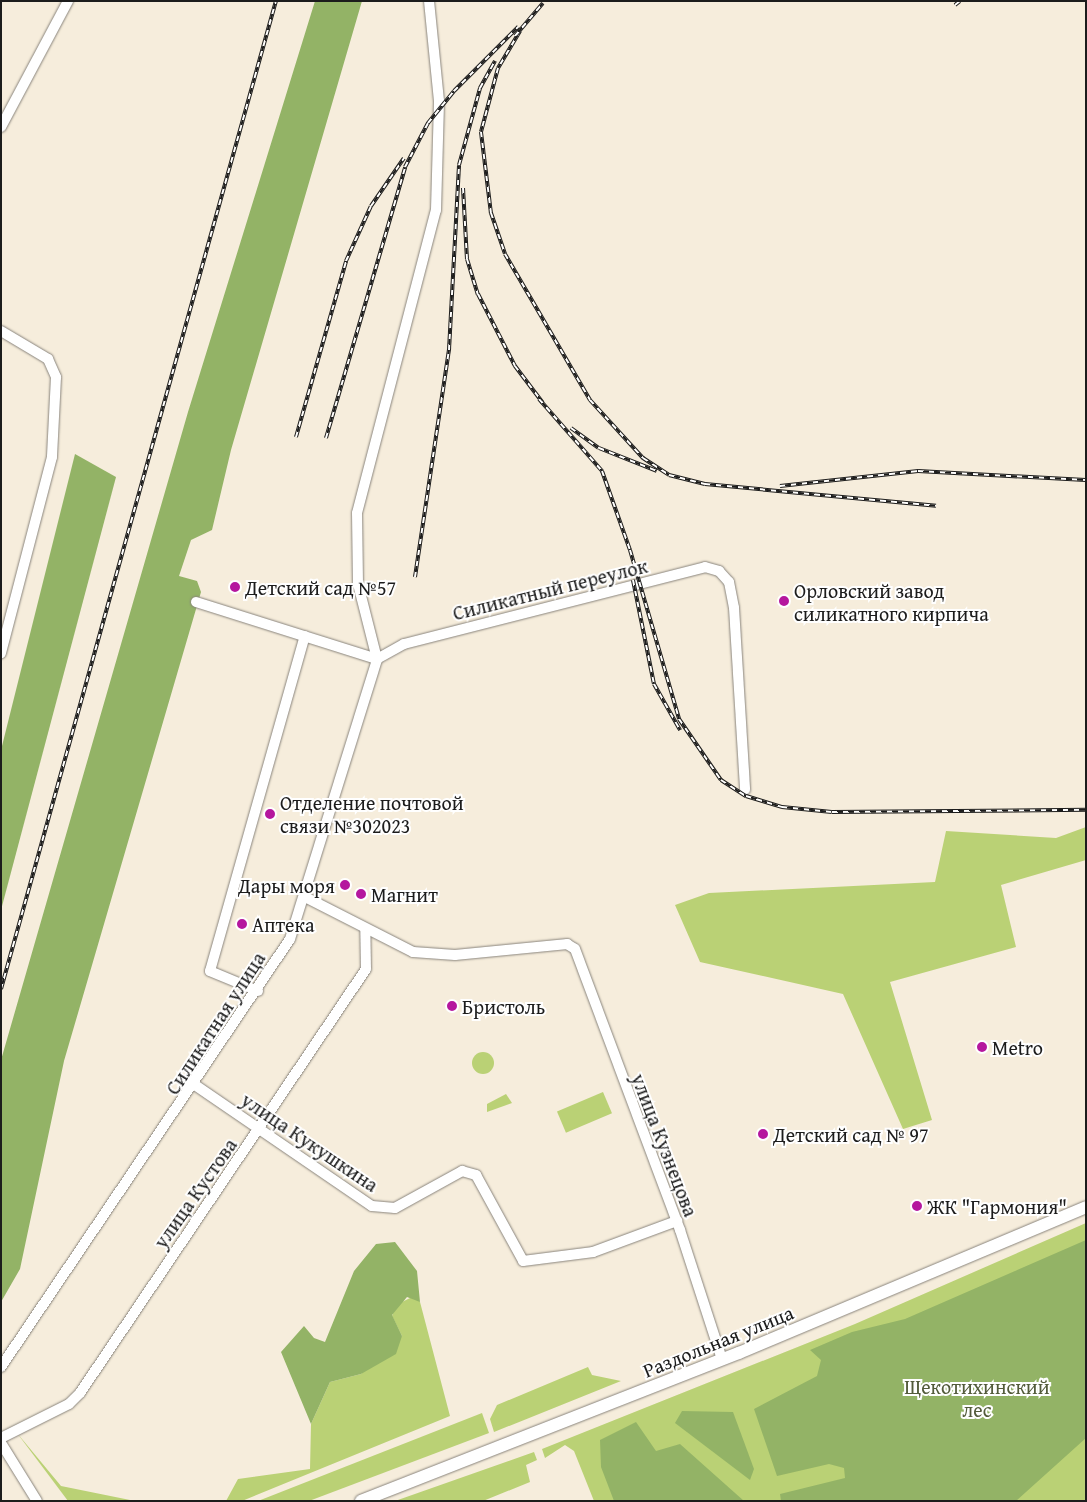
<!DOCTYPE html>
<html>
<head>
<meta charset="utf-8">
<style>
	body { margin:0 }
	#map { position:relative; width:1087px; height:1502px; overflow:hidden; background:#f6eddc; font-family:"Gentium Book Plus",serif }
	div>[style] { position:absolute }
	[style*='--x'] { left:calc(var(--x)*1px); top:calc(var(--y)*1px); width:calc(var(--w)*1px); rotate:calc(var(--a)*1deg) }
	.green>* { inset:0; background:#bad175; transform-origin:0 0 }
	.round { border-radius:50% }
	.forest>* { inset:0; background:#93b366 }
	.roads { filter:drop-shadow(0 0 1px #89847c) drop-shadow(0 0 1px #89847c) }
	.minor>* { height:10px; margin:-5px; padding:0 5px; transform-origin:5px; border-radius:5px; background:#fff }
	.major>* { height:12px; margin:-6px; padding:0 6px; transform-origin:6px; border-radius:6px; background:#fff }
	.rail>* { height:4px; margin-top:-2px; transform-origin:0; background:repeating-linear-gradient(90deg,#fff 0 5.5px,#1c1c1c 0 11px); box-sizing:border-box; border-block:1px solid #1c1c1c }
	.dots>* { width:14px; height:14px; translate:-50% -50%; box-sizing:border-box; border:2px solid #fff; border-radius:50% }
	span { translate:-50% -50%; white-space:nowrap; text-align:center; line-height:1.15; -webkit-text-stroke:4px #fff; paint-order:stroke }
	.poi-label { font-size:20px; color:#1c1c1c }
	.left { translate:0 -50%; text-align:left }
	.right { translate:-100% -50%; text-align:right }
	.street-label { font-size:20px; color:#1c1c1c }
	.park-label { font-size:20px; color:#535b3b }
	.frame { position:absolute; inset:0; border:2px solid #1c1c1c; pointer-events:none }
</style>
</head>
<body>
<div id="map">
	<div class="green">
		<div style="clip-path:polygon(1086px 827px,1086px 860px,1001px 885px,1016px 947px,890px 982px,932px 1120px,903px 1129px,843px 994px,700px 962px,675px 905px,709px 893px,935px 882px,946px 831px,1056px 838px)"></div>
		<div class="round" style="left:472px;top:1052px;width:22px;height:22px"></div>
		<div style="left:603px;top:1092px;width:23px;height:50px;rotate:67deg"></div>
		<div style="clip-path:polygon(506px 1094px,512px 1103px,487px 1112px,487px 1104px)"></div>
		<div style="clip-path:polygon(1086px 1223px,1086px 1501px,594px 1501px,574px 1451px,565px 1445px,545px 1458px,542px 1449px,855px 1324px)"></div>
		<div style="clip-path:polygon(414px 1296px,420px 1302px,450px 1416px,242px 1501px,226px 1501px,238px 1479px,310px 1469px,311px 1424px,330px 1382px,361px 1374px,402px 1336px,392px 1316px,396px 1305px)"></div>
		<div style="clip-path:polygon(588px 1367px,592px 1375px,621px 1381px,494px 1432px,490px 1419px,497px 1405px)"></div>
		<div style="clip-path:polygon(482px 1413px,489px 1433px,309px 1501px,258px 1501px)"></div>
		<div style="clip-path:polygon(17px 1433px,61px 1486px,135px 1501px,68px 1501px)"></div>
		<div style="clip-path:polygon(534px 1452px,537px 1460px,526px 1465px,530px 1482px,483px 1501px,395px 1501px)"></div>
	</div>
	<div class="forest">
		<div style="clip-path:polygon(315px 1px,362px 1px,231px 450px,212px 530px,191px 540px,179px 576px,197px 581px,201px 592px,64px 1061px,20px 1269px,1px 1302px,1px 1060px,188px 412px)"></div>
		<div style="clip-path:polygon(75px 454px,116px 477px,1px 910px,1px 750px)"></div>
		<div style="clip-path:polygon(1086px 1240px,1086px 1438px,1016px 1501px,781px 1501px,780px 1494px,845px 1478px,844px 1468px,829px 1464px,777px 1476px,754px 1409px,817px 1376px,821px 1360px,810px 1350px,852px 1332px,905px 1319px)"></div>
		<div style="clip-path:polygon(395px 1242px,417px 1271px,420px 1302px,407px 1297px,392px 1315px,402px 1336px,396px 1354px,361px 1374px,330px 1382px,311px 1424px,281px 1352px,304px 1326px,314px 1338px,325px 1342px,354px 1271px,376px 1244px)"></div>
		<div style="clip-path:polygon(682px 1411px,733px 1412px,754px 1469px,750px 1480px,675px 1423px)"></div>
		<div style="clip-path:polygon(636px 1422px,656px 1451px,680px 1444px,744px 1501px,614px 1501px,601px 1467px,600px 1440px)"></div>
	</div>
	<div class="roads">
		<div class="minor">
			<div style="--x:1;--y:127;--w:143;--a:-62"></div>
			<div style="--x:1;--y:331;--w:55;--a:30.8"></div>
			<div style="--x:48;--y:359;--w:20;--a:66"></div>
			<div style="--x:56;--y:377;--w:80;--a:92.9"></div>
			<div style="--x:52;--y:457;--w:203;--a:104.6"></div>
			<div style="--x:196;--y:602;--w:190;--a:17.5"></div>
			<div style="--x:377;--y:659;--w:77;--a:-104.2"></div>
			<div style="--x:358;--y:584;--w:71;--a:-90.8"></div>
			<div style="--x:357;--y:513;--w:313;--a:-75.4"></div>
			<div style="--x:436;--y:210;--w:109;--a:-88.4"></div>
			<div style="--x:439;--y:101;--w:100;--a:-95.7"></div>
			<div style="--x:377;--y:659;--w:31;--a:-29"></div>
			<div style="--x:404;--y:644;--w:311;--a:-14.3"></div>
			<div style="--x:705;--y:567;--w:15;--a:16"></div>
			<div style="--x:719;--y:571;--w:15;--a:48"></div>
			<div style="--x:729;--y:582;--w:26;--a:79"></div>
			<div style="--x:734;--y:608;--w:182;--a:86.5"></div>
			<div style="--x:307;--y:898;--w:119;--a:27"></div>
			<div style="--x:413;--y:952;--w:42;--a:4.1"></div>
			<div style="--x:455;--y:955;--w:113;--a:-5.6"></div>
			<div style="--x:567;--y:944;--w:9;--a:32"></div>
			<div style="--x:575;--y:949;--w:300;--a:69.5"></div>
			<div style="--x:680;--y:1230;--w:136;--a:72"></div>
			<div style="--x:258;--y:991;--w:52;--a:-157.4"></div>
			<div style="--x:210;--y:971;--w:348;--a:-74.2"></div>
			<div style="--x:195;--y:1085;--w:214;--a:34.4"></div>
			<div style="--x:372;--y:1206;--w:23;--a:5"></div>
			<div style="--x:395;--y:1208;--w:77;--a:-28.9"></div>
			<div style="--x:462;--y:1171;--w:15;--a:16"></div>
			<div style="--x:476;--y:1175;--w:98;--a:61.3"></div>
			<div style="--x:523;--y:1261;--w:71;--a:-7.3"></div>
			<div style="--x:593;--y:1252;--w:90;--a:-20.3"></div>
			<div style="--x:1;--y:1367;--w:516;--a:-55.97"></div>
			<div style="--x:290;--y:939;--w:293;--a:-72.7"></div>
			<div style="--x:1;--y:1438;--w:76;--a:-26.6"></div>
			<div style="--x:69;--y:1404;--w:16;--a:-45"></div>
			<div style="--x:80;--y:1393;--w:511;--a:-56"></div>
			<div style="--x:366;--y:969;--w:39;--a:-91"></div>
			<div style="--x:1;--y:1443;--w:68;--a:58.2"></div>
		</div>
		<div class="major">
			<div style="--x:361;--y:1501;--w:406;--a:-21.4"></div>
			<div style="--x:739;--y:1353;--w:376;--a:-22.8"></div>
		</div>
	</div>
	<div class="rail">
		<div style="--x:955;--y:5;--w:6;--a:-39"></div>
		<div style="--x:520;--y:31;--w:43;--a:120.7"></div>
		<div style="--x:498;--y:68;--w:66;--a:104.9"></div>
		<div style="--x:481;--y:132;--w:82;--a:83"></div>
		<div style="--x:491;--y:213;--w:43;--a:71.1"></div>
		<div style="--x:505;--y:254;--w:169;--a:59.8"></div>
		<div style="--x:590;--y:400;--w:79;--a:47.6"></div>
		<div style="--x:643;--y:458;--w:31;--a:33"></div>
		<div style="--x:669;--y:475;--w:37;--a:14"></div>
		<div style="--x:705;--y:484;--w:232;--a:5.4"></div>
		<div style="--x:515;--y:36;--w:43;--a:-49.7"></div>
		<div style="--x:463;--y:188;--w:71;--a:86.8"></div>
		<div style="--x:467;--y:259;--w:37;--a:73"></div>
		<div style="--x:478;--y:294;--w:81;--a:62.8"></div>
		<div style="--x:515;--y:366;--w:46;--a:52.9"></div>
		<div style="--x:539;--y:399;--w:96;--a:48.8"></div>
		<div style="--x:602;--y:471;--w:84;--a:70.5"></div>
		<div style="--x:630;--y:550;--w:176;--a:73.8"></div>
		<div style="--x:679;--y:719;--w:74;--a:55.5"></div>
		<div style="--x:721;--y:780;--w:30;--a:33"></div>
		<div style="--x:746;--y:796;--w:38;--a:17"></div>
		<div style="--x:782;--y:807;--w:50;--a:5.7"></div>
		<div style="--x:832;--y:812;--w:254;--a:-0.5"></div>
		<div style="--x:571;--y:428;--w:34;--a:36"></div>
		<div style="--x:599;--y:448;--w:62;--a:21.6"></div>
		<div style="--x:296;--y:437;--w:183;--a:-74.1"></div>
		<div style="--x:346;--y:261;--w:60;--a:-65.6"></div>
		<div style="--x:371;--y:206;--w:58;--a:-55.5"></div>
		<div style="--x:326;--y:438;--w:282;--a:-73.7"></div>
		<div style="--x:405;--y:167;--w:50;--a:-62.4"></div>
		<div style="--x:428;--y:123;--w:41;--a:-50.9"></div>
		<div style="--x:454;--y:91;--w:91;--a:-45"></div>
		<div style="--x:780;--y:486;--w:139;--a:-6.2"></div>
		<div style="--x:918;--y:471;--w:168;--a:3.1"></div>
		<div style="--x:415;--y:577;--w:230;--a:-81.5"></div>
		<div style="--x:449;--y:350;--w:185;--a:-86.9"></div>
		<div style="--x:459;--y:165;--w:80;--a:-74.7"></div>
		<div style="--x:480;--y:88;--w:31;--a:-61"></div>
		<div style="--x:633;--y:580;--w:106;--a:78.6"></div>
		<div style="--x:654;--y:684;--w:53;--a:60.5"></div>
		<div style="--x:1;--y:989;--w:1026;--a:-74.45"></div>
	</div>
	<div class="dots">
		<div style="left:235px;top:587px;background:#b5179e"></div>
		<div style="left:784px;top:601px;background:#b5179e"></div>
		<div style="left:270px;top:814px;background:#b5179e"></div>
		<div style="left:345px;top:885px;background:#b5179e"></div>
		<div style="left:361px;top:894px;background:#b5179e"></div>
		<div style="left:242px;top:924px;background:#b5179e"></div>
		<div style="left:452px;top:1006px;background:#b5179e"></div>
		<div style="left:982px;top:1047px;background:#b5179e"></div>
		<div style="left:763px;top:1134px;background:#b5179e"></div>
		<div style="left:917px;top:1206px;background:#b5179e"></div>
	</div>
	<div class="poi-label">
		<span class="left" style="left:245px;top:587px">Детский сад №57</span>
		<span class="left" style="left:794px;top:602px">Орловский завод<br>силикатного кирпича</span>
		<span class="left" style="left:280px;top:814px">Отделение почтовой<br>связи №302023</span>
		<span class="right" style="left:335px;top:885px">Дары моря</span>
		<span class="left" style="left:371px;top:894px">Магнит</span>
		<span class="left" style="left:252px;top:924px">Аптека</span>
		<span class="left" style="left:462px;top:1006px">Бристоль</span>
		<span class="left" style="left:992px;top:1047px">Metro</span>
		<span class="left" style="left:773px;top:1134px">Детский сад № 97</span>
		<span class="left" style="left:927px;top:1206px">ЖК "Гармония"</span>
	</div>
	<div class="street-label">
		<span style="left:550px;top:589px;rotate:-14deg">Силикатный переулок</span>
		<span style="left:215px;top:1023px;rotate:-57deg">Силикатная улица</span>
		<span style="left:310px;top:1142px;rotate:34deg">улица Кукушкина</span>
		<span style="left:665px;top:1145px;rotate:69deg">улица Кузнецова</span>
		<span style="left:195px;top:1193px;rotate:-55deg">улица Кустова</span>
		<span style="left:718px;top:1341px;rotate:-22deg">Раздольная улица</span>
	</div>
	<div class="park-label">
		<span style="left:977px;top:1398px">Щекотихинский<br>лес</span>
	</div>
	<div class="frame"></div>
</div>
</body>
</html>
